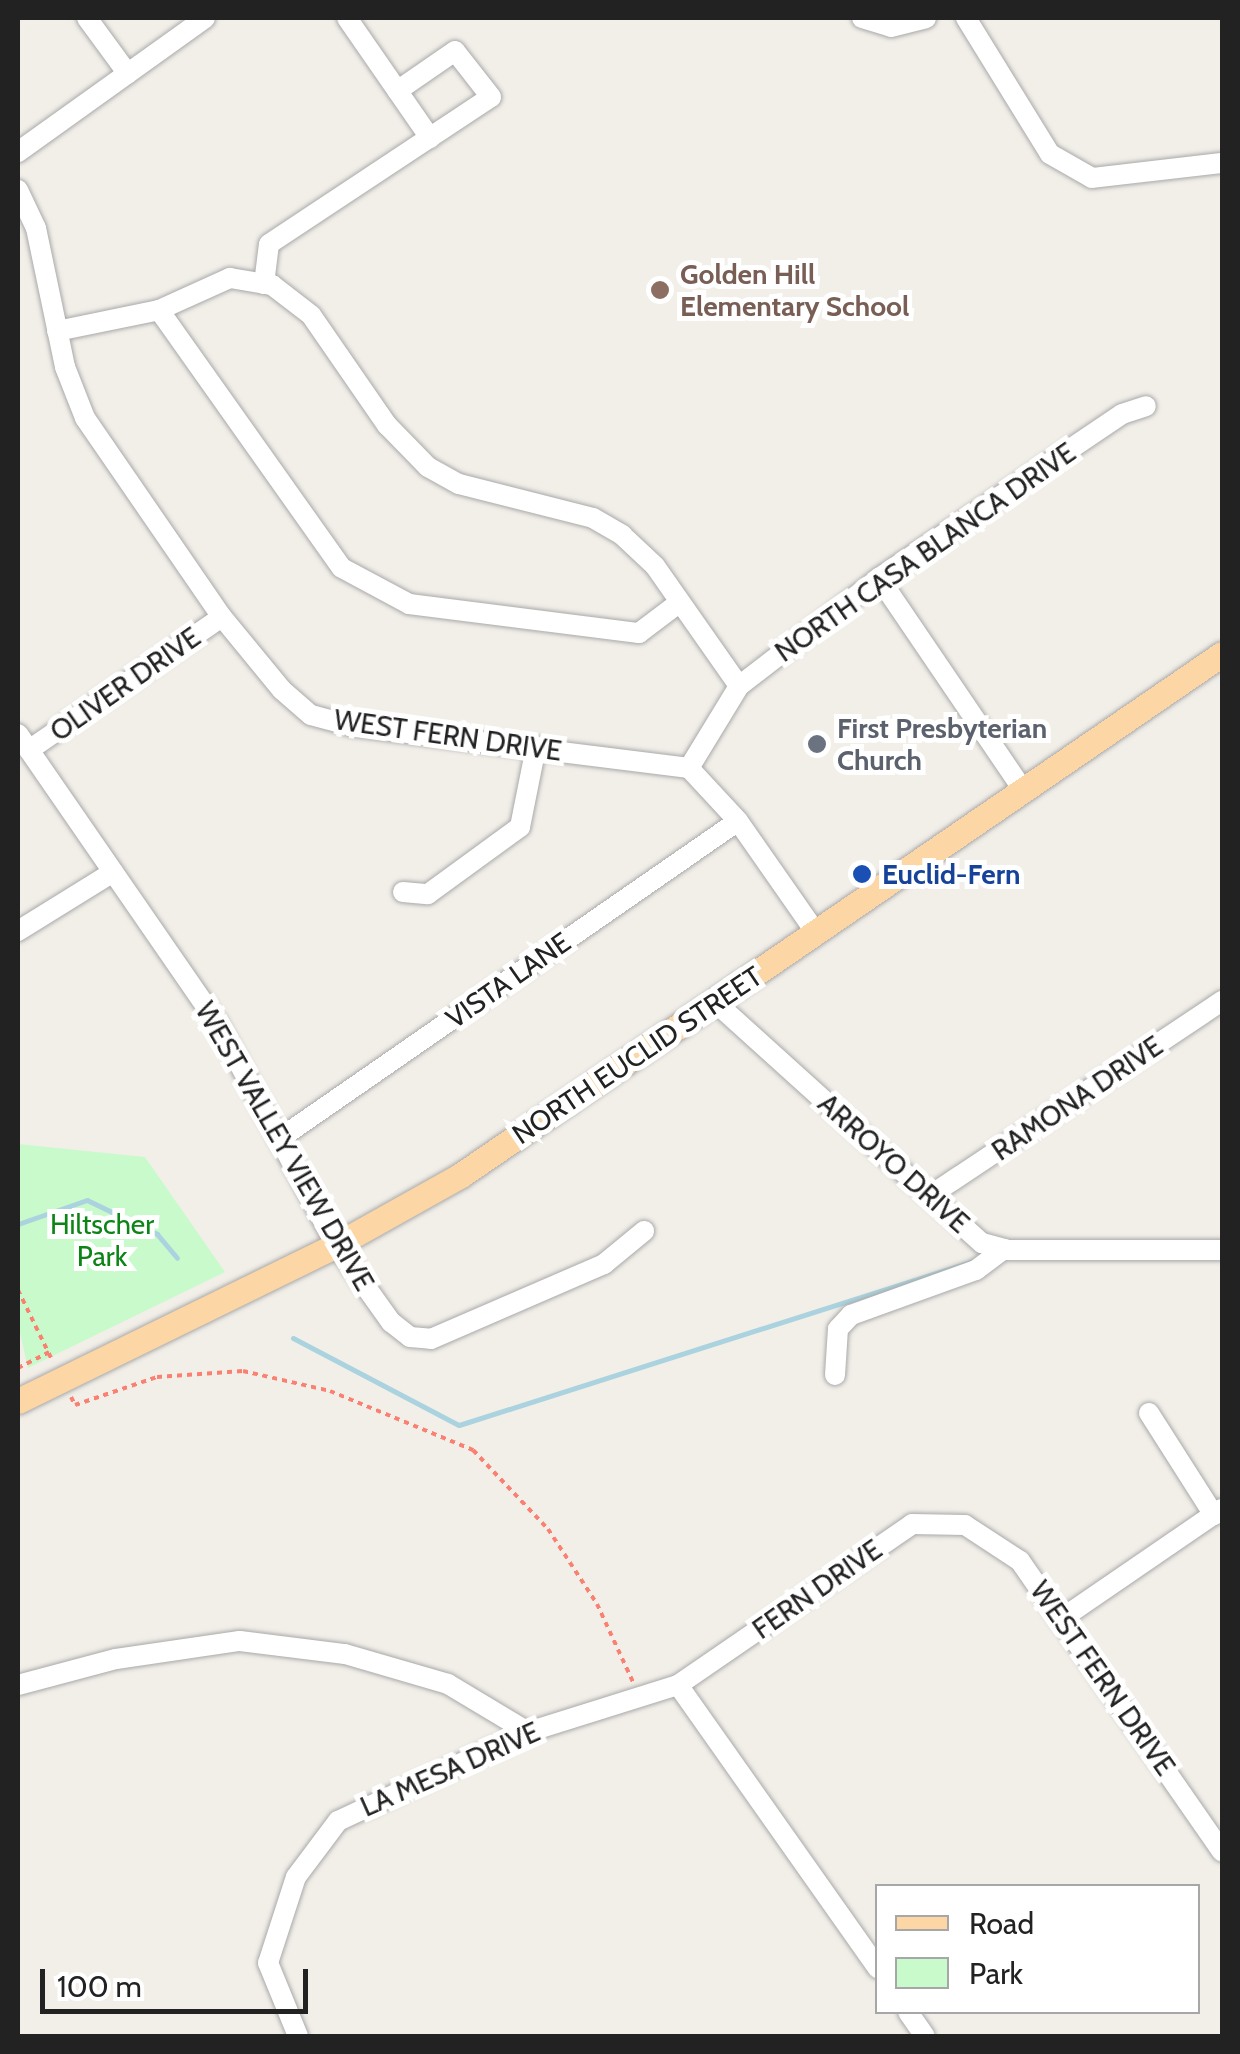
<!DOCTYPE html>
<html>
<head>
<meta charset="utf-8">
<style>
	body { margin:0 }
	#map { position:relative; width:1240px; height:2054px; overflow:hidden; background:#f2efe9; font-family:Cabin,sans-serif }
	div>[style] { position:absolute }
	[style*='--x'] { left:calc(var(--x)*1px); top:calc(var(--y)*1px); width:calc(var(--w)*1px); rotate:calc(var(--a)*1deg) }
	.park>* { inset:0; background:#c8facc }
	.stream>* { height:5px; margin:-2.5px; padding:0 2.5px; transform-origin:2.5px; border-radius:2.5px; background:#aad3df }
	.path>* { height:4px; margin-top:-2px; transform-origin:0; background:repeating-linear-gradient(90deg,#fa8072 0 5px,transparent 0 10px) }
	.roads { filter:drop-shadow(0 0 2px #a9a9a9) drop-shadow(0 0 2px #a9a9a9) }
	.minor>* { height:20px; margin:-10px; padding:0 10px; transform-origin:10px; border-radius:10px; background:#fff }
	.major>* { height:25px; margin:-12.5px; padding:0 12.5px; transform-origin:12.5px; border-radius:12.5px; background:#fcd6a4 }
	.dots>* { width:28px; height:28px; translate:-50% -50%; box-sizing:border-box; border:5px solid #fff; border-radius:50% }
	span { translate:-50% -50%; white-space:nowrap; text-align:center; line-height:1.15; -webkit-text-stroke:10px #fff; paint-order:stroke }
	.education-label { font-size:28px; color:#785e54; font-weight:700 }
	.left { translate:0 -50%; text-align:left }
	.street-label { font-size:28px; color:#222 }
	.worship-label { font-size:28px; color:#5b616d; font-weight:700 }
	.transit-label { font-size:28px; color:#164399; font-weight:700 }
	.park-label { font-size:28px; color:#0c8416 }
	.frame { position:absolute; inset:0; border:20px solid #222; pointer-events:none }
	.legend { position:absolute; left:875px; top:1884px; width:325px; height:130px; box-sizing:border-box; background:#fff; border:2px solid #a7a7a7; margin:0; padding:12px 18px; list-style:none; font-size:30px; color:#222 }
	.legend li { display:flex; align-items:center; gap:20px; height:50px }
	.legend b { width:50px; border:2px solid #a7a7a7 }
	.scale { position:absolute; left:40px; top:1969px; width:268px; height:45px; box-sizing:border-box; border:5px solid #222; border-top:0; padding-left:12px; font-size:30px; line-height:35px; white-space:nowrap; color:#222; -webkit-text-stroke:8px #fff; paint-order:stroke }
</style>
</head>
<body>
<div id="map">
	<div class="park">
		<div style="clip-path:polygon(18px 1144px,145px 1157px,225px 1272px,28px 1368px,18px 1324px)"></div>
	</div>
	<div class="stream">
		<div style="--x:18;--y:1224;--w:73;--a:-19.2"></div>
		<div style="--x:87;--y:1200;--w:78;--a:25.9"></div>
		<div style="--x:157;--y:1234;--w:31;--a:50"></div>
		<div style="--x:293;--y:1338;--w:187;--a:27.7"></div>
		<div style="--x:459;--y:1425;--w:544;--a:-17.67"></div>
	</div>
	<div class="path">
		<div style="--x:18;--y:1290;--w:80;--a:64.1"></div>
		<div style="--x:18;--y:1368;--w:35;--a:-27"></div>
		<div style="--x:71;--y:1397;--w:9;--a:63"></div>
		<div style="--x:75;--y:1405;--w:87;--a:-18.9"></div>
		<div style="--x:157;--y:1377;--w:86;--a:-4"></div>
		<div style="--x:243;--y:1371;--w:89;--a:12.9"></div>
		<div style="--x:330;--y:1391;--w:155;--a:22.4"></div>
		<div style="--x:473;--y:1450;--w:109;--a:46.5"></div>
		<div style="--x:548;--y:1529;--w:90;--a:56.8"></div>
		<div style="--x:597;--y:1604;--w:86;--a:65.2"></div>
	</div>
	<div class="roads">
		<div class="minor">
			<div style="--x:87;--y:18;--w:69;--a:53.8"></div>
			<div style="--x:347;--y:18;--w:146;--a:55.3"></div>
			<div style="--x:862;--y:18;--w:30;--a:17"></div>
			<div style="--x:891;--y:27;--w:36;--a:-14"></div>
			<div style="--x:966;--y:18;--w:160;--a:58.3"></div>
			<div style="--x:1050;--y:154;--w:48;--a:29.7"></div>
			<div style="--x:1092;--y:178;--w:131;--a:-6.6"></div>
			<div style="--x:18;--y:152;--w:230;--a:-35.6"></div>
			<div style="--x:18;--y:190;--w:42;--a:64.7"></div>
			<div style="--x:36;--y:228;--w:142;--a:78.2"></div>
			<div style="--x:65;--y:367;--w:55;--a:68.6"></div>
			<div style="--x:85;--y:418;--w:242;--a:55.5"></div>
			<div style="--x:222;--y:617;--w:94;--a:50.6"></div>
			<div style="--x:282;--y:690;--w:38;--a:41"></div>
			<div style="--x:311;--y:715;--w:42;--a:15"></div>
			<div style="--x:352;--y:726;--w:340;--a:7.1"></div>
			<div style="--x:689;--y:768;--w:72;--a:47.2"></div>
			<div style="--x:738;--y:821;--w:136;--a:55.1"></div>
			<div style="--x:264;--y:284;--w:40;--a:-82.9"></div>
			<div style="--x:269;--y:244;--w:266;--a:-33.5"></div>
			<div style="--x:491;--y:97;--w:58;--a:-128"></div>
			<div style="--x:455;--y:51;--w:70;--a:145.4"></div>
			<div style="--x:159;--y:310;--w:316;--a:54.7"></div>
			<div style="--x:342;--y:568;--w:76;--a:28.2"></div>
			<div style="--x:409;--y:604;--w:232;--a:7.2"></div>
			<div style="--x:639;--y:633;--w:51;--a:-37.1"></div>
			<div style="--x:57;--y:331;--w:104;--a:-11.6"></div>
			<div style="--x:159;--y:310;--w:78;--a:-24.3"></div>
			<div style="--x:230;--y:278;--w:43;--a:9.5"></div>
			<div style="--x:272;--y:285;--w:49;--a:37.6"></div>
			<div style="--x:311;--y:315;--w:134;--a:55.4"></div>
			<div style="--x:387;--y:425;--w:59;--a:45.7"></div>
			<div style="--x:428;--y:467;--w:35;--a:29"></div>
			<div style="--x:459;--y:484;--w:138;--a:14.2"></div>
			<div style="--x:593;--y:518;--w:34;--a:30"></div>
			<div style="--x:622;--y:535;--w:45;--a:43.2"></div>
			<div style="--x:655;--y:566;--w:146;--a:55"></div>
			<div style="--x:879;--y:578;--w:256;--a:55.8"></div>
			<div style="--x:18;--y:734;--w:352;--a:55.4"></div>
			<div style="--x:218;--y:1024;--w:251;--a:61.9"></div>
			<div style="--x:336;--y:1245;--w:95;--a:54.5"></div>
			<div style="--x:391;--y:1322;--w:24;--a:38"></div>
			<div style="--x:410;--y:1337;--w:21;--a:5"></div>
			<div style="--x:431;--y:1339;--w:189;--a:-23.4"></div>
			<div style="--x:604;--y:1264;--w:52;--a:-39.5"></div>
			<div style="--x:29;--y:750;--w:234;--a:-34.6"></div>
			<div style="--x:689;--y:768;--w:96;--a:-58.6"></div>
			<div style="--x:739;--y:686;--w:177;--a:-37.6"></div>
			<div style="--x:879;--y:578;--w:293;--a:-34"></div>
			<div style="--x:1122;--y:414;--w:25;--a:-18"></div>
			<div style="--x:403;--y:892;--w:25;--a:5"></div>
			<div style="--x:428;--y:894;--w:114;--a:-36.1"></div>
			<div style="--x:520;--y:827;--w:82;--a:-78.7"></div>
			<div style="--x:18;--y:931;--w:112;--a:-31.8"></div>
			<div style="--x:715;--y:1002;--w:360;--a:42.1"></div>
			<div style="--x:982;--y:1243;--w:27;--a:15"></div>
			<div style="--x:1008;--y:1250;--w:214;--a:0"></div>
			<div style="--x:279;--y:1139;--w:558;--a:-34.71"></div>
			<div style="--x:931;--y:1195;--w:350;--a:-33.7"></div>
			<div style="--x:835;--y:1375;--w:46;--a:-86.3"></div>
			<div style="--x:838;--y:1329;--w:19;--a:-47"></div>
			<div style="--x:851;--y:1315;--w:133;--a:-19.8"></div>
			<div style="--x:976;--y:1270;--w:35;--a:-37"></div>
			<div style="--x:1149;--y:1413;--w:121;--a:57.5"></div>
			<div style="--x:1064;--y:1617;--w:191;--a:-34.4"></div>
			<div style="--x:18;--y:1685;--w:101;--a:-14.9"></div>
			<div style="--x:116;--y:1659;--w:125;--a:-8.3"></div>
			<div style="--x:240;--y:1641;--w:106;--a:7.1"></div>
			<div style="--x:345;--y:1654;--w:107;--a:16.2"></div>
			<div style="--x:448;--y:1684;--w:93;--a:31"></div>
			<div style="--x:678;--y:1685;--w:347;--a:54.8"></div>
			<div style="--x:908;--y:2012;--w:29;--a:55"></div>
			<div style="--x:298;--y:2036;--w:79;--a:-112.3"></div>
			<div style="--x:268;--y:1963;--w:90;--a:-72"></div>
			<div style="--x:296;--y:1877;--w:70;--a:-53.1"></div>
			<div style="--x:338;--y:1821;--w:210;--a:-25.1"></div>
			<div style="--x:528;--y:1732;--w:157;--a:-17.4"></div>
			<div style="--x:678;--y:1685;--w:284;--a:-34.5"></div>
			<div style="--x:912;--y:1524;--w:53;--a:1.1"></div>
			<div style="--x:965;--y:1525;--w:66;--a:33.2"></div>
			<div style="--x:1020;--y:1561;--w:354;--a:55.2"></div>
		</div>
		<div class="major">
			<div style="--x:18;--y:1401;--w:354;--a:-26.1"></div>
			<div style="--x:336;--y:1245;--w:143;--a:-29.2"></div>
			<div style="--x:461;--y:1175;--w:922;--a:-34.4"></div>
		</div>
	</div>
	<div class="dots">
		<div style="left:660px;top:290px;background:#8d6e63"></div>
		<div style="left:817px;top:744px;background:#6b7280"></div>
		<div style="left:862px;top:874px;background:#1a4fb4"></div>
	</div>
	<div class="education-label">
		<span class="left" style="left:680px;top:290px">Golden Hill<br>Elementary School</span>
	</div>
	<div class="street-label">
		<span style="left:925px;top:552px;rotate:-35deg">NORTH CASA BLANCA DRIVE</span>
		<span style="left:125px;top:684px;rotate:-35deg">OLIVER DRIVE</span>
		<span style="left:448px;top:735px;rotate:8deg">WEST FERN DRIVE</span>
		<span style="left:508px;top:980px;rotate:-35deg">VISTA LANE</span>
		<span style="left:637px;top:1055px;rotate:-34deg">NORTH EUCLID STREET</span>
		<span style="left:1077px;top:1098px;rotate:-34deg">RAMONA DRIVE</span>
		<span style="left:285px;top:1146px;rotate:60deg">WEST VALLEY VIEW DRIVE</span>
		<span style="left:894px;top:1163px;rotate:42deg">ARROYO DRIVE</span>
		<span style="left:817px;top:1589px;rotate:-35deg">FERN DRIVE</span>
		<span style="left:1103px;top:1678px;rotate:55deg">WEST FERN DRIVE</span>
		<span style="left:450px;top:1769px;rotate:-24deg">LA MESA DRIVE</span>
	</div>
	<div class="worship-label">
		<span class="left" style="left:837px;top:744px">First Presbyterian<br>Church</span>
	</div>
	<div class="transit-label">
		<span class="left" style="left:882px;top:874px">Euclid-Fern</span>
	</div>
	<div class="park-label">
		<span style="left:102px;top:1240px">Hiltscher<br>Park</span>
	</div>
	<div class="frame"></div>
	<ul class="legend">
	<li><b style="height:12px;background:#fcd6a4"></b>Road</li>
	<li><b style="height:28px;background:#c8facc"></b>Park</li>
	</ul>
	<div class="scale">100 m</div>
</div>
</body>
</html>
